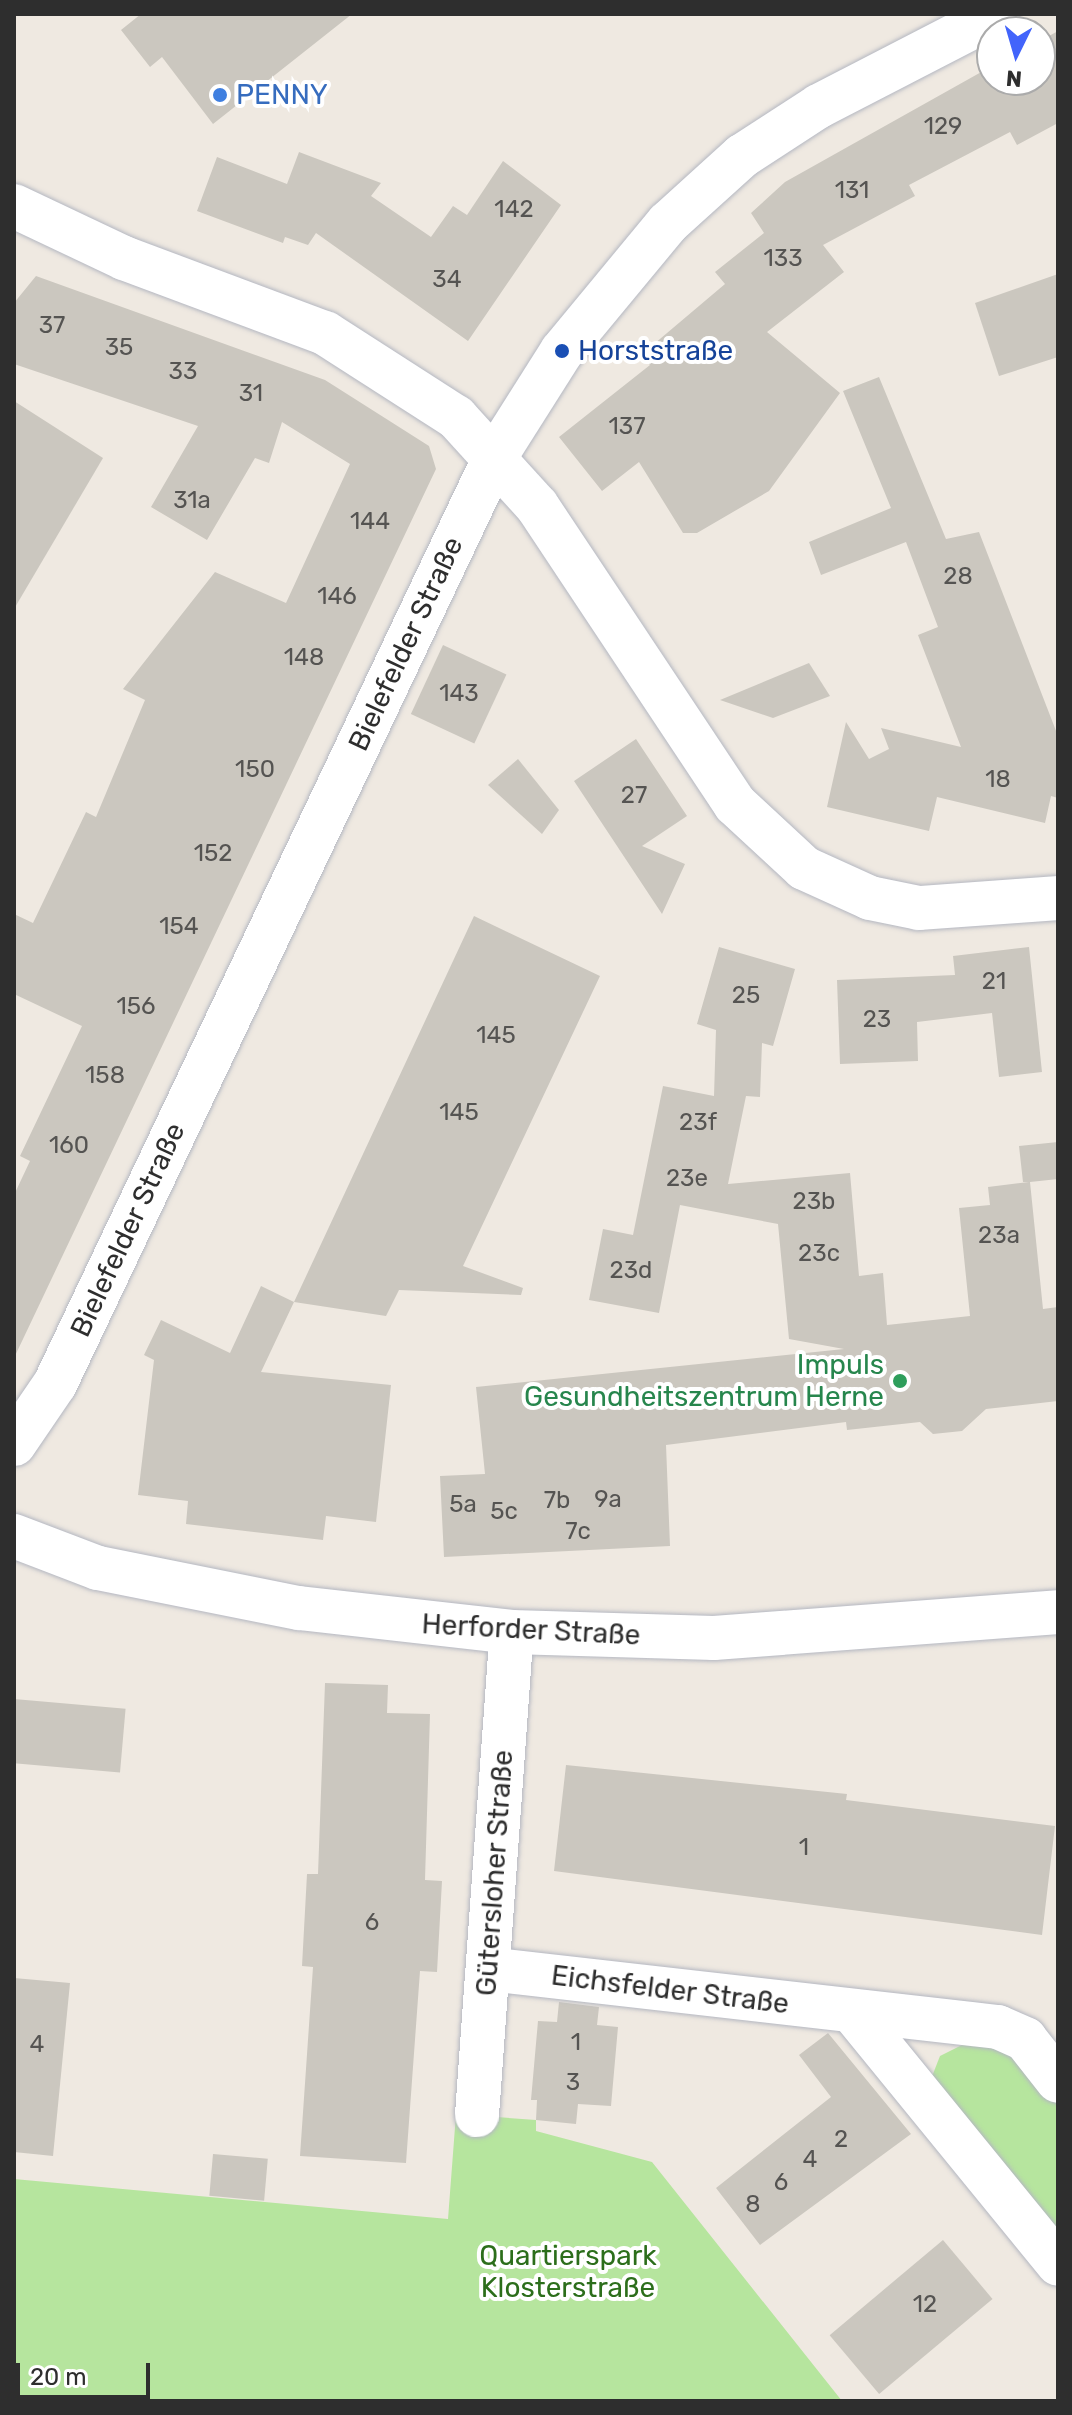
<!DOCTYPE html>
<html>
<head>
<meta charset="utf-8">
<style>
	body { margin:0 }
	#map { position:relative; width:1072px; height:2415px; overflow:hidden; background:#efe9e1; font-family:Rubik,sans-serif }
	div>[style] { position:absolute }
	[style*='--x'] { left:calc(var(--x)*1px); top:calc(var(--y)*1px); width:calc(var(--w)*1px); rotate:calc(var(--a)*1deg) }
	.green>* { inset:0; background:#b6e59e }
	.building>* { inset:0; background:#cbc7bf; transform-origin:0 0 }
	.roads { filter:drop-shadow(0 0 2px #b4b7c1) drop-shadow(0 0 2px #b4b7c1) }
	.street>* { height:44px; margin:-22px; padding:0 22px; transform-origin:22px; border-radius:22px; background:#fff }
	.dots>* { width:22px; height:22px; translate:-50% -50%; box-sizing:border-box; border:4px solid #fff; border-radius:50% }
	span { translate:-50% -50%; white-space:nowrap; text-align:center; line-height:1.15; -webkit-text-stroke:8px #fff; paint-order:stroke }
	.number-label { font-size:24px; color:#555452 }
	.number-label span { -webkit-text-stroke-width:0 }
	.shop-label { font-size:28px; color:#366cbe }
	.left { translate:0 -50%; text-align:left }
	.transit-label { font-size:28px; color:#164399 }
	.street-label { font-size:28px; color:#2e2e2e }
	.leisure-label { font-size:28px; color:#27864d }
	.right { translate:-100% -50%; text-align:right }
	.park-label { font-size:28px; color:#2c6e1b }
	.frame { position:absolute; inset:0; border:16px solid #2e2e2e; pointer-events:none }
	.north { position:absolute; left:976px; top:16px; width:80px; height:80px; box-sizing:border-box; background:#fff; border:2px solid #ababab; border-radius:50%; rotate:185deg; font-size:22px; font-weight:700; line-height:32px; text-align:center; color:#2e2e2e }
	.north::after { content:''; display:block; margin:auto; width:28px; height:36px; background:#4264fb; clip-path:polygon(50% 0,100% 100%,50% 72%,0 100%) }
	.scale { position:absolute; left:16px; top:2363px; width:134px; height:36px; box-sizing:border-box; border:4px solid #2e2e2e; border-top:0; padding-left:10px; font-size:24px; line-height:28px; white-space:nowrap; color:#2e2e2e; -webkit-text-stroke:6px #fff; paint-order:stroke }
</style>
</head>
<body>
<div id="map">
	<div class="green">
		<div style="clip-path:polygon(974px 2039px,1022px 2058px,1058px 2103px,1058px 2245px,931px 2079px,940px 2056px)"></div>
		<div style="clip-path:polygon(456px 2114px,536px 2120px,536px 2131px,652px 2162px,842px 2401px,14px 2401px,14px 2179px,448px 2219px)"></div>
	</div>
	<div class="building">
		<div style="clip-path:polygon(141px 14px,352px 14px,213px 124px,162px 57px,150px 67px,121px 30px)"></div>
		<div style="clip-path:polygon(1058px 31px,1058px 123px,1017px 145px,1010px 132px,909px 185px,915px 196px,823px 245px,844px 272px,767px 332px,840px 393px,769px 491px,697px 533px,683px 533px,639px 462px,602px 491px,559px 437px,650px 365px,641px 355px,725px 284px,715px 272px,764px 233px,751px 213px,785px 182px,992px 66px,992px 80px,1040px 80px,1040px 41px)"></div>
		<div style="clip-path:polygon(299px 152px,381px 183px,371px 196px,431px 237px,453px 206px,467px 215px,503px 161px,561px 205px,468px 341px,316px 233px,308px 245px,285px 237px,283px 243px,197px 211px,217px 157px,287px 184px)"></div>
		<div style="clip-path:polygon(1058px 274px,1058px 357px,999px 376px,975px 303px)"></div>
		<div style="clip-path:polygon(36px 276px,325px 380px,429px 446px,436px 469px,14px 1358px,14px 1195px,30px 1161px,20px 1156px,82px 1026px,14px 994px,14px 914px,33px 923px,86px 812px,96px 817px,145px 700px,123px 689px,215px 572px,286px 603px,350px 464px,282px 422px,269px 463px,255px 458px,207px 540px,151px 507px,198px 426px,14px 364px,14px 303px)"></div>
		<div style="clip-path:polygon(879px 377px,946px 539px,979px 532px,1058px 736px,1058px 798px,1051px 796px,1045px 823px,937px 797px,929px 831px,827px 807px,846px 722px,869px 759px,889px 749px,881px 728px,961px 747px,918px 635px,938px 627px,906px 542px,821px 575px,809px 542px,891px 508px,843px 391px)"></div>
		<div style="clip-path:polygon(14px 401px,103px 458px,14px 609px)"></div>
		<div style="left:443px;top:645px;width:70px;height:76px;rotate:25deg"></div>
		<div style="clip-path:polygon(809px 663px,830px 696px,773px 718px,720px 700px)"></div>
		<div style="clip-path:polygon(636px 739px,687px 816px,642px 846px,685px 864px,662px 914px,574px 781px)"></div>
		<div style="clip-path:polygon(518px 759px,559px 810px,542px 834px,488px 785px)"></div>
		<div style="clip-path:polygon(474px 916px,600px 976px,463px 1266px,523px 1288px,521px 1295px,399px 1290px,386px 1316px,294px 1302px,261px 1372px,391px 1385px,376px 1522px,326px 1516px,323px 1540px,186px 1524px,188px 1501px,138px 1495px,154px 1360px,144px 1355px,161px 1320px,230px 1353px,261px 1286px,294px 1302px)"></div>
		<div style="clip-path:polygon(719px 947px,795px 969px,773px 1046px,762px 1043px,760px 1097px,746px 1096px,728px 1184px,850px 1173px,859px 1276px,883px 1273px,887px 1325px,970px 1316px,959px 1208px,990px 1205px,988px 1187px,1029px 1182px,1023px 1182px,1019px 1146px,1058px 1142px,1058px 1179px,1030px 1182px,1043px 1309px,1058px 1307px,1058px 1401px,986px 1409px,962px 1431px,933px 1434px,920px 1422px,847px 1430px,846px 1422px,666px 1445px,670px 1546px,444px 1557px,440px 1476px,485px 1474px,476px 1387px,844px 1349px,789px 1339px,778px 1224px,680px 1205px,659px 1313px,589px 1300px,603px 1229px,633px 1235px,663px 1086px,714px 1096px,716px 1030px,697px 1024px)"></div>
		<div style="clip-path:polygon(1029px 947px,1042px 1072px,999px 1077px,992px 1013px,917px 1022px,918px 1061px,840px 1064px,837px 980px,955px 975px,953px 956px)"></div>
		<div style="clip-path:polygon(325px 1683px,388px 1685px,387px 1713px,430px 1714px,425px 1880px,442px 1881px,437px 1972px,420px 1971px,406px 2163px,300px 2156px,313px 1967px,302px 1966px,307px 1874px,318px 1874px)"></div>
		<div style="left:14px;top:1699px;width:112px;height:64px;rotate:5deg"></div>
		<div style="clip-path:polygon(566px 1765px,847px 1794px,846px 1800px,1055px 1826px,1042px 1935px,554px 1871px)"></div>
		<div style="clip-path:polygon(14px 1978px,70px 1983px,53px 2156px,14px 2152px)"></div>
		<div style="clip-path:polygon(559px 2002px,599px 2007px,597px 2025px,618px 2027px,611px 2106px,578px 2104px,576px 2124px,536px 2120px,537px 2100px,531px 2100px,538px 2021px,557px 2022px)"></div>
		<div style="clip-path:polygon(828px 2033px,911px 2134px,760px 2245px,716px 2188px,831px 2097px,799px 2055px)"></div>
		<div style="left:213px;top:2154px;width:55px;height:42px;rotate:5deg"></div>
		<div style="left:943px;top:2240px;width:77px;height:148px;rotate:50deg"></div>
	</div>
	<div class="roads">
		<div class="street">
			<div style="--x:14;--y:206;--w:122;--a:25.3"></div>
			<div style="--x:124;--y:258;--w:215;--a:20.5"></div>
			<div style="--x:325;--y:333;--w:156;--a:32.7"></div>
			<div style="--x:456;--y:417;--w:120;--a:47.7"></div>
			<div style="--x:537;--y:506;--w:358;--a:56.4"></div>
			<div style="--x:735;--y:804;--w:94;--a:42.8"></div>
			<div style="--x:804;--y:868;--w:72;--a:24.4"></div>
			<div style="--x:870;--y:898;--w:50;--a:11.5"></div>
			<div style="--x:919;--y:908;--w:139;--a:-4.1"></div>
			<div style="--x:14;--y:1444;--w:73;--a:-55.7"></div>
			<div style="--x:55;--y:1384;--w:1026;--a:-64.61"></div>
			<div style="--x:495;--y:457;--w:125;--a:-57.7"></div>
			<div style="--x:562;--y:351;--w:166;--a:-50.4"></div>
			<div style="--x:668;--y:223;--w:100;--a:-42.2"></div>
			<div style="--x:742;--y:156;--w:92;--a:-33"></div>
			<div style="--x:819;--y:106;--w:200;--a:-27.3"></div>
			<div style="--x:14;--y:1536;--w:90;--a:20.9"></div>
			<div style="--x:98;--y:1568;--w:205;--a:11.3"></div>
			<div style="--x:299;--y:1608;--w:214;--a:6.4"></div>
			<div style="--x:512;--y:1632;--w:202;--a:1.7"></div>
			<div style="--x:714;--y:1638;--w:345;--a:-4.3"></div>
			<div style="--x:488;--y:1969;--w:513;--a:6.49"></div>
			<div style="--x:998;--y:2027;--w:30;--a:24"></div>
			<div style="--x:1025;--y:2039;--w:53;--a:51.8"></div>
			<div style="--x:852;--y:2011;--w:326;--a:50.8"></div>
			<div style="--x:477;--y:2115;--w:484;--a:-85.9"></div>
		</div>
	</div>
	<div class="dots">
		<div style="left:220px;top:95px;background:#3f7fe0"></div>
		<div style="left:562px;top:351px;background:#1a4fb4"></div>
		<div style="left:900px;top:1381px;background:#2e9e5b"></div>
	</div>
	<div class="number-label">
		<span style="left:943px;top:127px">129</span>
		<span style="left:852px;top:191px">131</span>
		<span style="left:514px;top:210px">142</span>
		<span style="left:783px;top:259px">133</span>
		<span style="left:447px;top:280px">34</span>
		<span style="left:52px;top:326px">37</span>
		<span style="left:119px;top:348px">35</span>
		<span style="left:183px;top:372px">33</span>
		<span style="left:251px;top:394px">31</span>
		<span style="left:627px;top:427px">137</span>
		<span style="left:192px;top:501px">31a</span>
		<span style="left:370px;top:522px">144</span>
		<span style="left:958px;top:577px">28</span>
		<span style="left:337px;top:597px">146</span>
		<span style="left:304px;top:658px">148</span>
		<span style="left:459px;top:694px">143</span>
		<span style="left:255px;top:770px">150</span>
		<span style="left:998px;top:780px">18</span>
		<span style="left:634px;top:796px">27</span>
		<span style="left:213px;top:854px">152</span>
		<span style="left:179px;top:927px">154</span>
		<span style="left:994px;top:982px">21</span>
		<span style="left:746px;top:996px">25</span>
		<span style="left:136px;top:1007px">156</span>
		<span style="left:877px;top:1020px">23</span>
		<span style="left:496px;top:1036px">145</span>
		<span style="left:105px;top:1076px">158</span>
		<span style="left:459px;top:1113px">145</span>
		<span style="left:698px;top:1123px">23f</span>
		<span style="left:69px;top:1146px">160</span>
		<span style="left:687px;top:1179px">23e</span>
		<span style="left:814px;top:1202px">23b</span>
		<span style="left:999px;top:1236px">23a</span>
		<span style="left:819px;top:1254px">23c</span>
		<span style="left:631px;top:1271px">23d</span>
		<span style="left:608px;top:1500px">9a</span>
		<span style="left:557px;top:1501px">7b</span>
		<span style="left:463px;top:1505px">5a</span>
		<span style="left:504px;top:1512px">5c</span>
		<span style="left:578px;top:1532px">7c</span>
		<span style="left:804px;top:1848px">1</span>
		<span style="left:372px;top:1923px">6</span>
		<span style="left:576px;top:2043px">1</span>
		<span style="left:37px;top:2045px">4</span>
		<span style="left:573px;top:2083px">3</span>
		<span style="left:841px;top:2140px">2</span>
		<span style="left:810px;top:2160px">4</span>
		<span style="left:781px;top:2183px">6</span>
		<span style="left:753px;top:2205px">8</span>
		<span style="left:925px;top:2305px">12</span>
	</div>
	<div class="shop-label">
		<span class="left" style="left:236px;top:95px">PENNY</span>
	</div>
	<div class="transit-label">
		<span class="left" style="left:578px;top:351px">Horststraße</span>
	</div>
	<div class="street-label">
		<span style="left:406px;top:644px;rotate:-65deg">Bielefelder Straße</span>
		<span style="left:128px;top:1230px;rotate:-65deg">Bielefelder Straße</span>
		<span style="left:531px;top:1630px;rotate:3deg">Herforder Straße</span>
		<span style="left:495px;top:1873px;rotate:-86deg">Gütersloher Straße</span>
		<span style="left:670px;top:1990px;rotate:7deg">Eichsfelder Straße</span>
	</div>
	<div class="leisure-label">
		<span class="right" style="left:884px;top:1381px">Impuls<br>Gesundheitszentrum Herne</span>
	</div>
	<div class="park-label">
		<span style="left:568px;top:2272px">Quartierspark<br>Klosterstraße</span>
	</div>
	<div class="frame"></div>
	<div class="north">N</div>
	<div class="scale">20 m</div>
</div>
</body>
</html>
